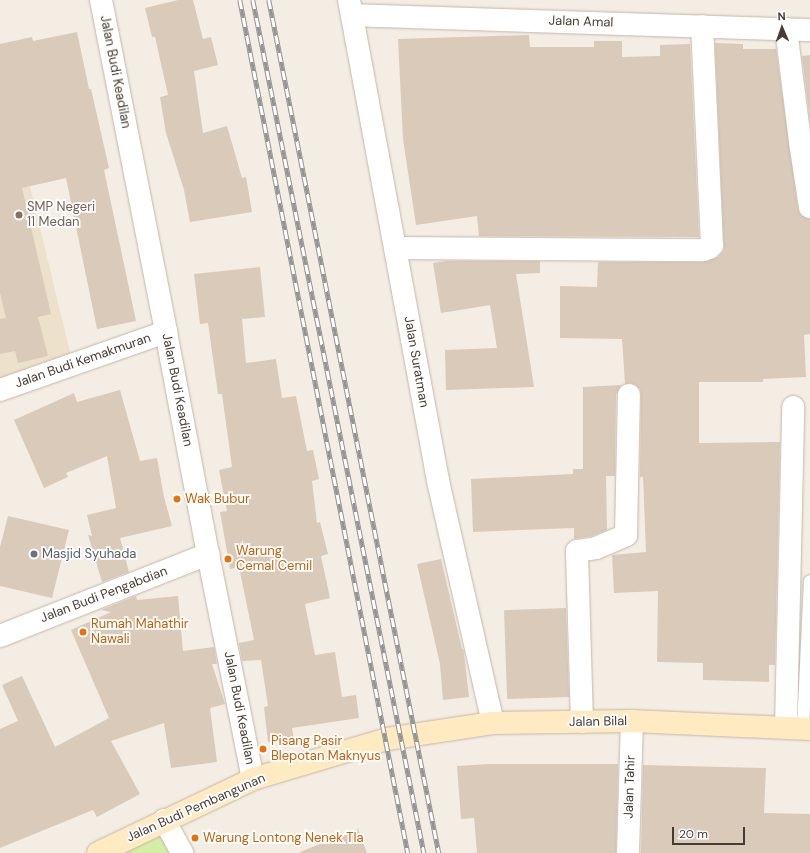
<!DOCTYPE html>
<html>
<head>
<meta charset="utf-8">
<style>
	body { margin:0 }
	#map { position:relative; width:810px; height:853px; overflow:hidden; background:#f4ede3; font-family:"DM Sans",sans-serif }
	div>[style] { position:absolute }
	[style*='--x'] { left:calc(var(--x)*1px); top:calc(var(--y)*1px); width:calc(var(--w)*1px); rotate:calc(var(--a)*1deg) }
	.education>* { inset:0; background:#eee1cb }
	.green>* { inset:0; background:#d5eda7 }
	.building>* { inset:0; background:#d9caba; transform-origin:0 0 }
	.roads { filter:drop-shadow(0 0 1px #c3b6a8) drop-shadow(0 0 1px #c3b6a8) }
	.lane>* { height:12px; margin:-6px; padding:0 6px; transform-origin:6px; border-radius:6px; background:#fff }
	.street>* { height:22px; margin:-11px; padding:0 11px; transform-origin:11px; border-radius:11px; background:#fff }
	.secondary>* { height:22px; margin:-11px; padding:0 11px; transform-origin:11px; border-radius:11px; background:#ffeac1 }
	.rail>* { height:4.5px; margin-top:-2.25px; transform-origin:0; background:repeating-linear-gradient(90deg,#fff 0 9px,#949494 0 18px); box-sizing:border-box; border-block:1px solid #949494 }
	.dots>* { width:11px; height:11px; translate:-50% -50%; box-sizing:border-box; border:2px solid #fff; border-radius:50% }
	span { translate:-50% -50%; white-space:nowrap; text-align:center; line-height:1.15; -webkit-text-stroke:3.5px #fff; paint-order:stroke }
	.street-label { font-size:13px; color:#463c33 }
	.education-label { font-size:13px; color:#785e54 }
	.left { translate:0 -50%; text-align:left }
	.food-label { font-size:13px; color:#c56008 }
	.worship-label { font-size:13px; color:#5b616d }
	.north { position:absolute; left:762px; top:8px; width:40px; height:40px; -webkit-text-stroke:3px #fff; paint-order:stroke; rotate:358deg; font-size:11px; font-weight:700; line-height:16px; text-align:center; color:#463c33 }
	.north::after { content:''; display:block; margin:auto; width:14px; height:18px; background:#463c33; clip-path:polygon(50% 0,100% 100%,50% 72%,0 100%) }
	.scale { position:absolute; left:672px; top:827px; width:73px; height:18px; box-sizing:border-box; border:2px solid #463c33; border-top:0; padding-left:5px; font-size:12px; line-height:14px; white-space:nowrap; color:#463c33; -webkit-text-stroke:3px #fff; paint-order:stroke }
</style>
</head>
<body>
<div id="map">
	<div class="education">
		<div style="clip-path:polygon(0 47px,3px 75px,71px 356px,0 380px)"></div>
	</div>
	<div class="green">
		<div style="clip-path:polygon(162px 835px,171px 853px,123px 853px)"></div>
	</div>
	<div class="building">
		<div style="clip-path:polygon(178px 0,193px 0,203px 39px,211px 37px,218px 65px,194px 71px,203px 133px,227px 126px,242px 178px,246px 177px,252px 212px,190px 222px,184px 190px,166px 133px,160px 97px,168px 95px,155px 37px,152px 37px,145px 8px)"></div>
		<div style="clip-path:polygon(77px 32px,89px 89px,91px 89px,109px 168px,104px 170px,136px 321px,97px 329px,66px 178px,22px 188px,51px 314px,38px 317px,48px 356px,18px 363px,15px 351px,0 354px,0 319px,6px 318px,0 293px,0 44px,32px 37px,33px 41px)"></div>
		<div style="clip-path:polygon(529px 35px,530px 47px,594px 47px,594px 41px,622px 41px,622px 57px,660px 56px,660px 45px,690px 44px,699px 237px,479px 236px,477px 216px,416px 225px,403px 139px,398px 39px)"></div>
		<div style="clip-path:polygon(715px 43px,743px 44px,743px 49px,776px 49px,798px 209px,801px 215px,810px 219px,810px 334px,804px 335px,806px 377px,763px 379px,763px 382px,699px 382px,699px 443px,780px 442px,775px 665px,769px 665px,769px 682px,703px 680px,703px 663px,657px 662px,658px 591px,614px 593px,612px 555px,646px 552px,643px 477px,640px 477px,641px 395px,640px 389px,636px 385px,630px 383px,625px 384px,622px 339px,560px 338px,560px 286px,597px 287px,598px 262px,703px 262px,718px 257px,724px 250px)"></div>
		<div style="clip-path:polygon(810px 55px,810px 121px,802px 56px)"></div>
		<div style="clip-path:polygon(447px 261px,540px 261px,540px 273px,516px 274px,534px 387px,446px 390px,445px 350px,497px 348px,490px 305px,441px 313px,433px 263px)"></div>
		<div style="clip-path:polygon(260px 267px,265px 317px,242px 319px,246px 363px,276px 359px,282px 398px,296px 396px,307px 451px,313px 450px,319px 479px,312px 481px,317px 523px,320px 522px,328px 554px,321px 556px,330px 598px,305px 604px,315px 655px,335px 652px,342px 697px,356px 695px,359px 718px,292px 728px,294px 739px,268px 742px,264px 707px,268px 706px,261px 660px,242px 661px,239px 643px,254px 640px,239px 567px,230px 569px,220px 512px,227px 511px,219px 470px,232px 467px,222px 394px,218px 394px,213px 359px,208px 323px,200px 324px,194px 274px)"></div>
		<div style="clip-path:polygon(621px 385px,616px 395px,615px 476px,606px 476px,607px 530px,592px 536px,574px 539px,574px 528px,473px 532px,471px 479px,573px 474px,573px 469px,583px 469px,583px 387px)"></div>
		<div style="clip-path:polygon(120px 390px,140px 461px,157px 458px,164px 497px,172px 526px,120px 538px,129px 572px,102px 582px,88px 535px,92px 536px,87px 515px,116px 508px,107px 456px,66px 473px,68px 477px,44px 488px,14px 420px,74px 393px,77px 402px)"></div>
		<div style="clip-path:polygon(8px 516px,69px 530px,52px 598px,0 586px,0 547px)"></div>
		<div style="clip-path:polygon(441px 559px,462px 649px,463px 649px,464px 653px,469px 697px,443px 700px,440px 664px,417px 564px)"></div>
		<div style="clip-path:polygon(136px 596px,137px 600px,178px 596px,183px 651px,214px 647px,217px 664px,212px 664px,225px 704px,210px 708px,217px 762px,171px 768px,164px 723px,111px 741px,140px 794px,97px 817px,93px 810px,0 848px,0 729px,18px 721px,2px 685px,22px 676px,55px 747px,109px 718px,71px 630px,111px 612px,101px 610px)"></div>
		<div style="left:566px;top:608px;width:89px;height:62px;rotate:88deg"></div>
		<div style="clip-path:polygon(489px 764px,618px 764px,616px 853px,477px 853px,474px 818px,461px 819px,457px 766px)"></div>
		<div style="clip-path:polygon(643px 765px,766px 768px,764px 813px,810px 814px,810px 853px,641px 853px)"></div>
		<div style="clip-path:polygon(358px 829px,367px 853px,301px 853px,300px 852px)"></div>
	</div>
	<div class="roads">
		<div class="lane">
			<div style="--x:803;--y:728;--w:147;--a:-87.3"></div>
		</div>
		<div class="street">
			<div style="--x:101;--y:0;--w:338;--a:78.9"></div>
			<div style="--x:166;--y:332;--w:226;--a:79.3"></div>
			<div style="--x:208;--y:554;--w:229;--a:78.7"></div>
			<div style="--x:349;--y:0;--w:489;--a:79.5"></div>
			<div style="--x:438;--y:481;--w:248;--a:77.2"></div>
			<div style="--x:352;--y:15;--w:458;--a:1.9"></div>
			<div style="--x:786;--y:29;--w:114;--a:82.9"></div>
			<div style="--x:800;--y:142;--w:66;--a:81.3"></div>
			<div style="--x:395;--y:248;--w:308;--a:0.4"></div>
			<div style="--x:703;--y:250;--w:6;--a:-18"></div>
			<div style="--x:709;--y:248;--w:4;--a:-45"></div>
			<div style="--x:712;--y:245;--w:219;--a:-92.6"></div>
			<div style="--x:0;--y:390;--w:176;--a:-19.3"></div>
			<div style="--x:0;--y:636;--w:224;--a:-21.5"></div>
			<div style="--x:582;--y:722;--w:171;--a:-91.7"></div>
			<div style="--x:577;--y:551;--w:19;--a:-9"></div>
			<div style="--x:596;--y:548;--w:33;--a:-23"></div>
			<div style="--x:626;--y:535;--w:140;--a:-88.8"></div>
			<div style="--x:786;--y:727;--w:320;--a:-88.7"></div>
			<div style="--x:164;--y:820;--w:38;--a:61"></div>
			<div style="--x:628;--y:853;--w:132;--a:-88.3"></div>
		</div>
		<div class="secondary">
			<div style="--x:98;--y:853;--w:172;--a:-25.5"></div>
			<div style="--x:253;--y:779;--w:140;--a:-16.6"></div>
			<div style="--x:387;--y:739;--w:107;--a:-8.6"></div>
			<div style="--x:493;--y:723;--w:139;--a:-0.8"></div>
			<div style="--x:632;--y:721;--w:178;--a:2.6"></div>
		</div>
	</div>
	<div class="rail">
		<div style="--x:240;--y:0;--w:869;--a:78.86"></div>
		<div style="--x:253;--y:0;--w:870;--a:78.66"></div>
		<div style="--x:269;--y:0;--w:870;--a:78.73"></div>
	</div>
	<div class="dots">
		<div style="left:19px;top:215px;background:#8d6e63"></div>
		<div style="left:177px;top:499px;background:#e8710a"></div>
		<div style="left:34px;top:554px;background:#6b7280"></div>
		<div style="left:228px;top:559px;background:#e8710a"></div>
		<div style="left:83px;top:632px;background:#e8710a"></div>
		<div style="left:263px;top:749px;background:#e8710a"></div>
		<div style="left:195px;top:838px;background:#e8710a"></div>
	</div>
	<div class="street-label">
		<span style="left:581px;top:22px;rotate:2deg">Jalan Amal</span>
		<span style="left:115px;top:72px;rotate:79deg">Jalan Budi Keadilan</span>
		<span style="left:83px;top:361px;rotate:-19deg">Jalan Budi Kemakmuran</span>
		<span style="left:416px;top:362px;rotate:80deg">Jalan Suratman</span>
		<span style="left:177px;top:390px;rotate:79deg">Jalan Budi Keadilan</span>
		<span style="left:104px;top:595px;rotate:-21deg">Jalan Budi Pengabdian</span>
		<span style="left:239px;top:708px;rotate:79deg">Jalan Budi Keadilan</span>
		<span style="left:598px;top:722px;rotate:-1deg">Jalan Bilal</span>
		<span style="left:630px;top:787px;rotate:-88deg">Jalan Tahir</span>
		<span style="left:196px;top:808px;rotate:-24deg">Jalan Budi Pembangunan</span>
	</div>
	<div class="education-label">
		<span class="left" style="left:27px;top:215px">SMP Negeri<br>11 Medan</span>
	</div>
	<div class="food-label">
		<span class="left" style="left:185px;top:499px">Wak Bubur</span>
		<span class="left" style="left:236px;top:559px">Warung<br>Cemal Cemil</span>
		<span class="left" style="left:91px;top:632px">Rumah Mahathir<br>Nawali</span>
		<span class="left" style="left:271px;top:749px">Pisang Pasir<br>Blepotan Maknyus</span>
		<span class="left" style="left:203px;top:838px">Warung Lontong Nenek TIa</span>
	</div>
	<div class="worship-label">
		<span class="left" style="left:42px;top:554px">Masjid Syuhada</span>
	</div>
	<div class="north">N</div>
	<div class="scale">20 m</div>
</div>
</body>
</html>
